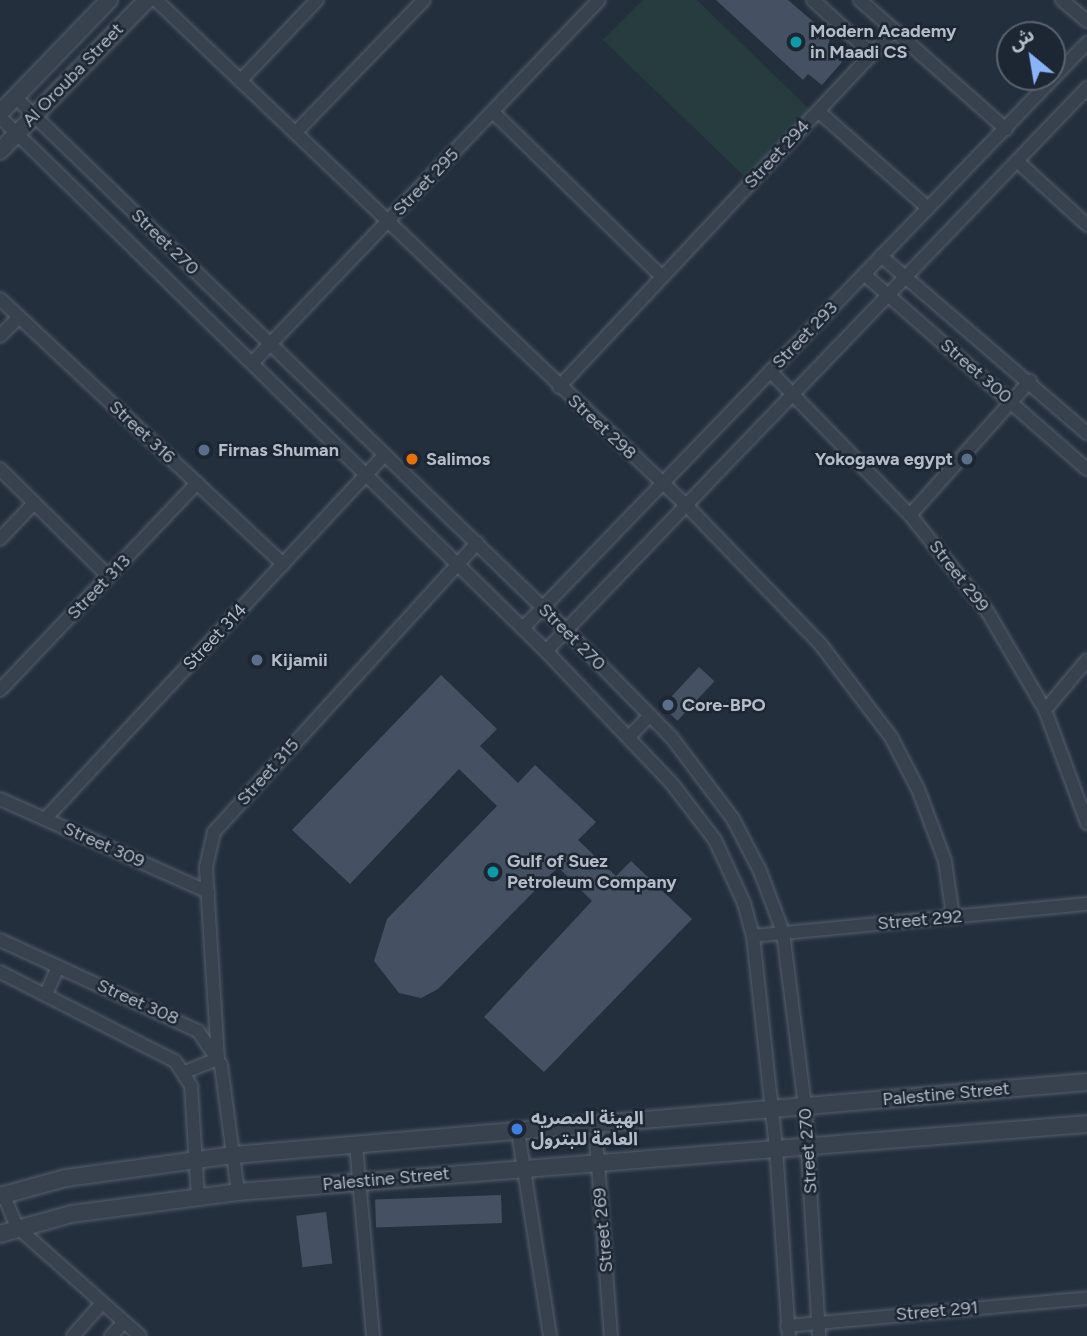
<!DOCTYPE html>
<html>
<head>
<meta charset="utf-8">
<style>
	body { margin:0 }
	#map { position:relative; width:1087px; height:1336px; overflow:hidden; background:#242f3e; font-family:Figtree,"Noto Sans Arabic",sans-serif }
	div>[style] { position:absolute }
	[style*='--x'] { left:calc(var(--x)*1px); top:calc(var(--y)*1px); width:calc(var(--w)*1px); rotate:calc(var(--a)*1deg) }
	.green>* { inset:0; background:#263c3f }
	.building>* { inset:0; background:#455162; transform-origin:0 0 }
	.roads { filter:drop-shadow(0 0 2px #565f6c) drop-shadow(0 0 2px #565f6c) }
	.minor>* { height:12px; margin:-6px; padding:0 6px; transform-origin:6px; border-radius:6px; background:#38414e }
	.tertiary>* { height:16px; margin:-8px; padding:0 8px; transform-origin:8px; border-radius:8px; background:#38414e }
	.dots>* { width:19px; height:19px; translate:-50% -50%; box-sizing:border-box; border:4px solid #1d2633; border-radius:50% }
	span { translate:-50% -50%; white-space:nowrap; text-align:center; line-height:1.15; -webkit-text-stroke:5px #1d2633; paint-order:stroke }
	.poi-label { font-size:18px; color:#b4bcc9; font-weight:700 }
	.left { translate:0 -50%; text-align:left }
	.right { translate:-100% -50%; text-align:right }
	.street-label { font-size:18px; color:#b4bcc9 }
	.north { position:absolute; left:996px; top:21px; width:70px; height:70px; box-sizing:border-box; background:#1d2633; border:2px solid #59626f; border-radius:50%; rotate:330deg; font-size:19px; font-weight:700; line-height:28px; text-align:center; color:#b4bcc9 }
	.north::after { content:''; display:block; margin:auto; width:24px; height:32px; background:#8ab4f8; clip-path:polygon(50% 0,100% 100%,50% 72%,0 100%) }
</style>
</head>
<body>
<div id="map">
	<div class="green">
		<div style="clip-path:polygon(643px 0,697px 0,810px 110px,745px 177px,603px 40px)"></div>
	</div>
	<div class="building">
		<div style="clip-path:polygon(716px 0,788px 0,830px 36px,828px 50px,842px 62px,822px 85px,808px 74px,803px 80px)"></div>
		<div style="left:699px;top:667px;width:21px;height:54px;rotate:43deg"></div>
		<div style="clip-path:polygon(441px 675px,497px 729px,480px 746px,518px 783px,535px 765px,596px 822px,578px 840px,616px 876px,631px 861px,692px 919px,544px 1072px,484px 1017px,592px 901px,558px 867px,438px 989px,421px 998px,399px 993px,374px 961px,387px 919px,497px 806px,459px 769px,350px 884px,292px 830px)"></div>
		<div style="left:501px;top:1195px;width:28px;height:126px;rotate:88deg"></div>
		<div style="left:326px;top:1212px;width:52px;height:30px;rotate:83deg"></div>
	</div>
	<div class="roads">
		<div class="minor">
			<div style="--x:156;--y:0;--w:732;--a:43.62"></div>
			<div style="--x:686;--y:505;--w:194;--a:46"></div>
			<div style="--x:821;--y:645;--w:116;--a:52.7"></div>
			<div style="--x:891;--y:737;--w:59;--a:62.6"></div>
			<div style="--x:918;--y:789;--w:77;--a:69.4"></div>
			<div style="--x:945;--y:861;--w:57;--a:81.9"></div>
			<div style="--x:813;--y:0;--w:80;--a:42.5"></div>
			<div style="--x:860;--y:0;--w:195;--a:41.5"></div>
			<div style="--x:1062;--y:0;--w:33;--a:40"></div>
			<div style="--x:240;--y:81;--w:112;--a:-46.5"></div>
			<div style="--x:16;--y:98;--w:765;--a:44.05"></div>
			<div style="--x:566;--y:630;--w:151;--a:45.5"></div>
			<div style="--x:672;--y:738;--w:101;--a:53"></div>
			<div style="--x:733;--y:819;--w:59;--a:62.6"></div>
			<div style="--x:760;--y:871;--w:65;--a:69.3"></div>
			<div style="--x:783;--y:932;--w:175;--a:82.8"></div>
			<div style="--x:805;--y:1106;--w:230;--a:86.5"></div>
			<div style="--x:818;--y:111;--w:147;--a:41.4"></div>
			<div style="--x:493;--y:112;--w:236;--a:44.3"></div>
			<div style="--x:0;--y:117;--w:764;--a:44.36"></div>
			<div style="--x:546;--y:651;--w:185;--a:46.5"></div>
			<div style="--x:673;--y:785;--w:69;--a:52.6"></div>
			<div style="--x:715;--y:840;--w:69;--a:65.3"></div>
			<div style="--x:744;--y:903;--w:34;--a:75"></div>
			<div style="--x:753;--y:936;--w:212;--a:83.8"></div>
			<div style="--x:776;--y:1147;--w:189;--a:86.1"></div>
			<div style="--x:295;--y:133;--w:185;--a:-45.9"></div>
			<div style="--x:1017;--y:161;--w:95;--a:42.4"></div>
			<div style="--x:881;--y:256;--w:272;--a:40.7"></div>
			<div style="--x:864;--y:274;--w:296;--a:41.2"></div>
			<div style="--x:0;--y:299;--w:388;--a:43.1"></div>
			<div style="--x:0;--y:336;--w:27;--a:-45"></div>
			<div style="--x:252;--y:363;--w:502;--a:-46.29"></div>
			<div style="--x:770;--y:371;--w:201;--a:45.8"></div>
			<div style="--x:910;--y:515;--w:123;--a:51.3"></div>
			<div style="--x:987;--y:611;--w:115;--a:59.6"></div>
			<div style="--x:1045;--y:710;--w:121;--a:69.6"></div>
			<div style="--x:559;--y:387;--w:488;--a:-46.8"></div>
			<div style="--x:0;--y:469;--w:153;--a:44.7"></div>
			<div style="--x:910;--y:515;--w:180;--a:-48.2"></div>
			<div style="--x:0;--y:539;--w:50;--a:-46.6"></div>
			<div style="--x:523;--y:628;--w:813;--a:-46.05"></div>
			<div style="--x:546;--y:651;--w:781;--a:-46.14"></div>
			<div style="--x:0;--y:690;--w:286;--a:-46.4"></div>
			<div style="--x:1045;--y:710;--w:65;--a:-50"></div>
			<div style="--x:629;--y:737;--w:30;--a:-46"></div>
			<div style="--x:0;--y:799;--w:228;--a:24.1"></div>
			<div style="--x:45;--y:819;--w:498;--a:-47"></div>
			<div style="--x:753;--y:936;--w:336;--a:-5.5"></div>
			<div style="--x:0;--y:940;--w:218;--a:24.7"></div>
			<div style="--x:198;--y:1031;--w:41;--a:55.9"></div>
			<div style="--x:221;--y:1065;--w:128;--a:82.4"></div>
			<div style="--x:0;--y:972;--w:196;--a:27"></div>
			<div style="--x:175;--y:1061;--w:30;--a:57"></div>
			<div style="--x:191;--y:1086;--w:110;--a:86.4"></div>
			<div style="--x:46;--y:994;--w:30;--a:-66"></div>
			<div style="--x:185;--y:1072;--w:35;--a:-22"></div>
			<div style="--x:218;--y:1059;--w:192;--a:-93.6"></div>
			<div style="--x:206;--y:867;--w:36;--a:-77"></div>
			<div style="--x:214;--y:832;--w:391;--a:-47.7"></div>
			<div style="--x:595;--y:1124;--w:213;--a:85.7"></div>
			<div style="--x:518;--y:1131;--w:207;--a:81.1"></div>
			<div style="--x:356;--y:1145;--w:192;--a:84.9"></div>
			<div style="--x:3;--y:1194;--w:36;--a:67"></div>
			<div style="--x:17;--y:1227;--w:164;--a:41.5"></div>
			<div style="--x:787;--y:1326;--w:301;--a:-5.3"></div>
			<div style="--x:73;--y:1336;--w:44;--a:-48.7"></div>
			<div style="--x:111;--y:1336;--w:19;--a:-47"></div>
		</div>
		<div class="tertiary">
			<div style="--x:0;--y:113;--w:157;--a:-46"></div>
			<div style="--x:0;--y:151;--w:211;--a:-45.8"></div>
			<div style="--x:0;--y:1196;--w:68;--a:-15.3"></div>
			<div style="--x:66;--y:1178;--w:170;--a:-7.8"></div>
			<div style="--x:234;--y:1155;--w:856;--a:-4.89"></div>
			<div style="--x:0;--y:1234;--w:74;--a:-15.7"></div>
			<div style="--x:71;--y:1214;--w:168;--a:-7.5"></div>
			<div style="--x:238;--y:1192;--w:852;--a:-4.58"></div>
		</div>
	</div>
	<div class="dots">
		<div style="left:796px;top:42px;background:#0f9aa8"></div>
		<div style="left:204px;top:450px;background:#5c6f8a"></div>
		<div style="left:412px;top:459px;background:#e8710a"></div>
		<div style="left:967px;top:459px;background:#5c6f8a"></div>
		<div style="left:257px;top:660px;background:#5c6f8a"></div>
		<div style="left:668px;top:705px;background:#5c6f8a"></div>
		<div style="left:493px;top:872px;background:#0f9aa8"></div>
		<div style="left:517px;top:1129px;background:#3f7fe0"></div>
	</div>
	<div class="poi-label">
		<span class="left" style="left:810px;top:42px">Modern Academy<br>in Maadi CS</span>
		<span class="left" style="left:218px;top:450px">Firnas Shuman</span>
		<span class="left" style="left:426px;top:459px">Salimos</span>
		<span class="right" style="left:953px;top:459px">Yokogawa egypt</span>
		<span class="left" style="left:271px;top:660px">Kijamii</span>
		<span class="left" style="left:682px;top:705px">Core-BPO</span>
		<span class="left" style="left:507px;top:872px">Gulf of Suez<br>Petroleum Company</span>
		<span class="left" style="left:531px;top:1129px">الهيئة المصريه<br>العامة للبترول</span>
	</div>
	<div class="street-label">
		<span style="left:73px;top:75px;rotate:-46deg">Al Orouba Street</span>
		<span style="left:777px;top:154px;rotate:-47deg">Street 294</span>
		<span style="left:426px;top:182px;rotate:-46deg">Street 295</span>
		<span style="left:165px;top:242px;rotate:44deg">Street 270</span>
		<span style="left:805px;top:335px;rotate:-46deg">Street 293</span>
		<span style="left:976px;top:371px;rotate:41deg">Street 300</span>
		<span style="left:602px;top:427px;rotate:43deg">Street 298</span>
		<span style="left:142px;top:432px;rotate:43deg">Street 316</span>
		<span style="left:959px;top:576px;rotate:52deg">Street 299</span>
		<span style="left:99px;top:587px;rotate:-46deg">Street 313</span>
		<span style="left:215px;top:637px;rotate:-47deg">Street 314</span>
		<span style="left:572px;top:637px;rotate:45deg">Street 270</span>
		<span style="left:268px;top:772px;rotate:-48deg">Street 315</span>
		<span style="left:104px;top:845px;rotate:24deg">Street 309</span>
		<span style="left:920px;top:920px;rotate:-5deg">Street 292</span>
		<span style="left:138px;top:1002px;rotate:24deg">Street 308</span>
		<span style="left:946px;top:1094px;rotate:-5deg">Palestine Street</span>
		<span style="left:808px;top:1151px;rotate:-94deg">Street 270</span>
		<span style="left:386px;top:1179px;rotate:-5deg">Palestine Street</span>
		<span style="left:603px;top:1230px;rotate:-95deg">Street 269</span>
		<span style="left:937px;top:1311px;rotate:-5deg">Street 291</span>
	</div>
	<div class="north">ش</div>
</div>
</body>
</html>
